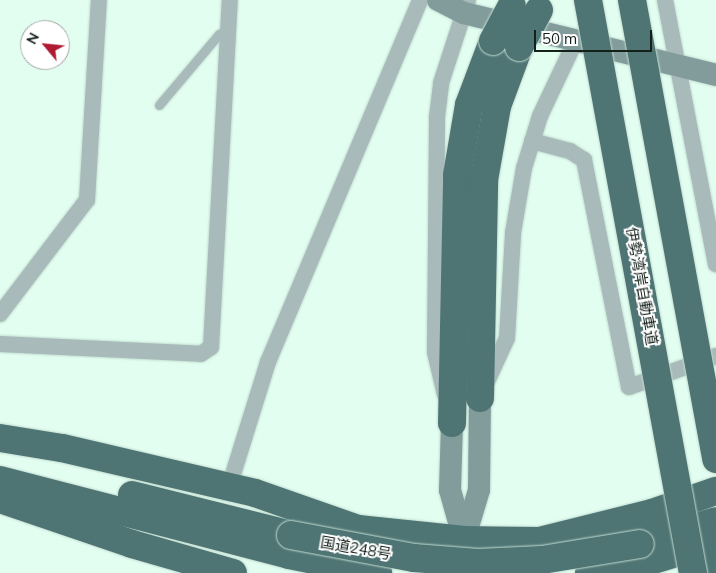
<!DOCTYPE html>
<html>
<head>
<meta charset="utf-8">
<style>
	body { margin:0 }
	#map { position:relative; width:716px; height:573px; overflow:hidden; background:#e2fef1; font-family:Mulish,"Noto Sans JP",sans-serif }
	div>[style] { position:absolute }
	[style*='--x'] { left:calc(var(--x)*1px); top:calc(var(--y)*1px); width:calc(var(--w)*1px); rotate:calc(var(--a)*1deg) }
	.street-tunnel>* { height:16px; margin-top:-8px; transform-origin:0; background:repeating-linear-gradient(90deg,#b9d2c6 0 16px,transparent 0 24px) }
	.roads { filter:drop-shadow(0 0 1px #c1dbcf) drop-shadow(0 0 1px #c1dbcf) }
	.lane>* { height:9px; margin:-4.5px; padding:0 4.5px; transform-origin:4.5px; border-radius:4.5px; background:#a8bab9 }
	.street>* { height:16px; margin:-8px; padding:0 8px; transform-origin:8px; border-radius:8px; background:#a8bab9 }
	.secondary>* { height:22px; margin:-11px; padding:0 11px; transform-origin:11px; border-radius:11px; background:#829c9c }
	.highway>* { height:28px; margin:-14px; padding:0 14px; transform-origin:14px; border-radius:14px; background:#4e7474 }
	.bridges { filter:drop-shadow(0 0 1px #c1dbcf) drop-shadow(0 0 1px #c1dbcf) }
	.highway-bridge>* { height:28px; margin:-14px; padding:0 14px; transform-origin:14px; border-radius:14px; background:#4e7474 }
	span { translate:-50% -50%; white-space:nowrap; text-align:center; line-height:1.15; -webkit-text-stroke:4px #fff; paint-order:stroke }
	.street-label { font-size:15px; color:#14211b }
	.north { position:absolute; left:20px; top:20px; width:50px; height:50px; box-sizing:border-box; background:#fff; border:1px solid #a1a6a4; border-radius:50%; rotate:298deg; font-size:14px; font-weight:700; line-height:20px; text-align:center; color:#14211b }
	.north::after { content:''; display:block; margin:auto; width:18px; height:22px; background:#af1b32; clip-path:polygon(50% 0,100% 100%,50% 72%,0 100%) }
	.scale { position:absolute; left:534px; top:30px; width:118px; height:22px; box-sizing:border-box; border:2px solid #14211b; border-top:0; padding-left:6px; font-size:15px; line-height:18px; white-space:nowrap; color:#14211b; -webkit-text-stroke:4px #fff; paint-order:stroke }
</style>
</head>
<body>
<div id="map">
	<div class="street-tunnel">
		<div style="--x:219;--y:573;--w:95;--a:-81.5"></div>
	</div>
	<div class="roads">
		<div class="lane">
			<div style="--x:159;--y:105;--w:93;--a:-49.8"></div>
			<div style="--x:219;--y:34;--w:12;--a:-31"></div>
		</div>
		<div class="street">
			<div style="--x:665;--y:0;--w:269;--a:79.1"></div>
			<div style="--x:532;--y:141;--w:39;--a:15"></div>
			<div style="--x:570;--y:151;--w:17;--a:33"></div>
			<div style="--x:584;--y:160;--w:231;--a:78.8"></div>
			<div style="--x:629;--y:387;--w:92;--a:-19.6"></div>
			<div style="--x:0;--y:314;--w:143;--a:-52.7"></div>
			<div style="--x:87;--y:200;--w:200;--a:-86.6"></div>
			<div style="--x:0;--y:344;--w:201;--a:2.8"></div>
			<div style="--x:201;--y:354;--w:12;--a:-35"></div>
			<div style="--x:211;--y:347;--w:348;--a:-86.9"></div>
			<div style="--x:485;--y:386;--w:53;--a:-65.4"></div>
			<div style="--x:507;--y:338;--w:105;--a:-86.7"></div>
			<div style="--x:513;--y:233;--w:66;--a:-80.4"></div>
			<div style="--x:524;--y:168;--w:54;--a:-72.9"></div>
			<div style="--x:540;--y:116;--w:82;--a:-64.7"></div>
			<div style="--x:445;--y:395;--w:44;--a:-103.1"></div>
			<div style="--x:435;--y:352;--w:235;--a:-89.5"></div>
			<div style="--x:437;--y:117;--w:34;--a:-83"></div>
			<div style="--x:441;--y:83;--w:87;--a:-72"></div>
			<div style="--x:234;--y:471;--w:114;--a:-72.7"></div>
			<div style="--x:268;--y:362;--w:393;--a:-67.2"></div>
		</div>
		<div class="secondary">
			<div style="--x:438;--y:0;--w:29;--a:27"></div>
			<div style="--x:464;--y:13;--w:260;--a:13.8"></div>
			<div style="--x:452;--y:423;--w:67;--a:91.7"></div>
			<div style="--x:450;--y:490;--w:52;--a:74.4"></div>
			<div style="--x:462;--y:557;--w:17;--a:-83"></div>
			<div style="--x:464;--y:540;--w:52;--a:-73.3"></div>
			<div style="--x:479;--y:490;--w:92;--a:-89.4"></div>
		</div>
		<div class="highway">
			<div style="--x:480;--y:398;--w:218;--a:-88.9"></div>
			<div style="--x:484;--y:180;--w:75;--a:-80"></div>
			<div style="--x:497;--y:106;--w:63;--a:-69.6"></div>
			<div style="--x:452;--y:423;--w:248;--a:-88.8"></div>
			<div style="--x:457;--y:175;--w:71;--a:-80.3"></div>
			<div style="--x:469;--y:105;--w:68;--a:-69.4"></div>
			<div style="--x:0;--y:438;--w:63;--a:9.2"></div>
			<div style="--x:62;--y:448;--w:198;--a:13.1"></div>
			<div style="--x:255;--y:493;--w:109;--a:19.3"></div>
			<div style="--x:358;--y:529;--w:107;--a:5.9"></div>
			<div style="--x:464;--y:540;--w:75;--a:0.8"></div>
			<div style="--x:539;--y:541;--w:116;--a:-13.9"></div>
			<div style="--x:652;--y:513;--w:68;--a:-19"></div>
			<div style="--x:0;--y:480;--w:299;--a:14.5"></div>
			<div style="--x:289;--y:555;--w:91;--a:11.4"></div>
			<div style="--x:132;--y:495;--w:164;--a:14.1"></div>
			<div style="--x:0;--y:499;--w:139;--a:18.8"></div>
			<div style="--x:132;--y:544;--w:105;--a:16"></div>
			<div style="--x:640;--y:544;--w:79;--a:-16.8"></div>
			<div style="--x:589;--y:573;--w:55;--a:-10.5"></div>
			<div style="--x:643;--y:563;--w:76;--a:-16.8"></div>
			<div style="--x:699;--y:573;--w:18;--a:-16"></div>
		</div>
	</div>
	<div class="bridges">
		<div class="highway-bridge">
			<div style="--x:588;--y:0;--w:583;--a:79.62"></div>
			<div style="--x:632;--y:0;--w:467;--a:79.6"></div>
			<div style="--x:493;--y:41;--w:40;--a:-62"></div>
			<div style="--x:519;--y:47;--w:42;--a:-61.6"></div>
			<div style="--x:291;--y:535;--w:125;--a:10.6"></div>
			<div style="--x:414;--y:558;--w:64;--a:4.5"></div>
			<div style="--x:478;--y:563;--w:64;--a:-2.7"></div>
			<div style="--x:542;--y:560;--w:99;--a:-9.3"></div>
		</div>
	</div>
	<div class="street-label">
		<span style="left:642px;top:286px;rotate:80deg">伊勢湾岸自動車道</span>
		<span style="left:356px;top:548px;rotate:10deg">国道248号</span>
	</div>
	<div class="north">N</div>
	<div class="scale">50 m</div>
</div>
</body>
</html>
